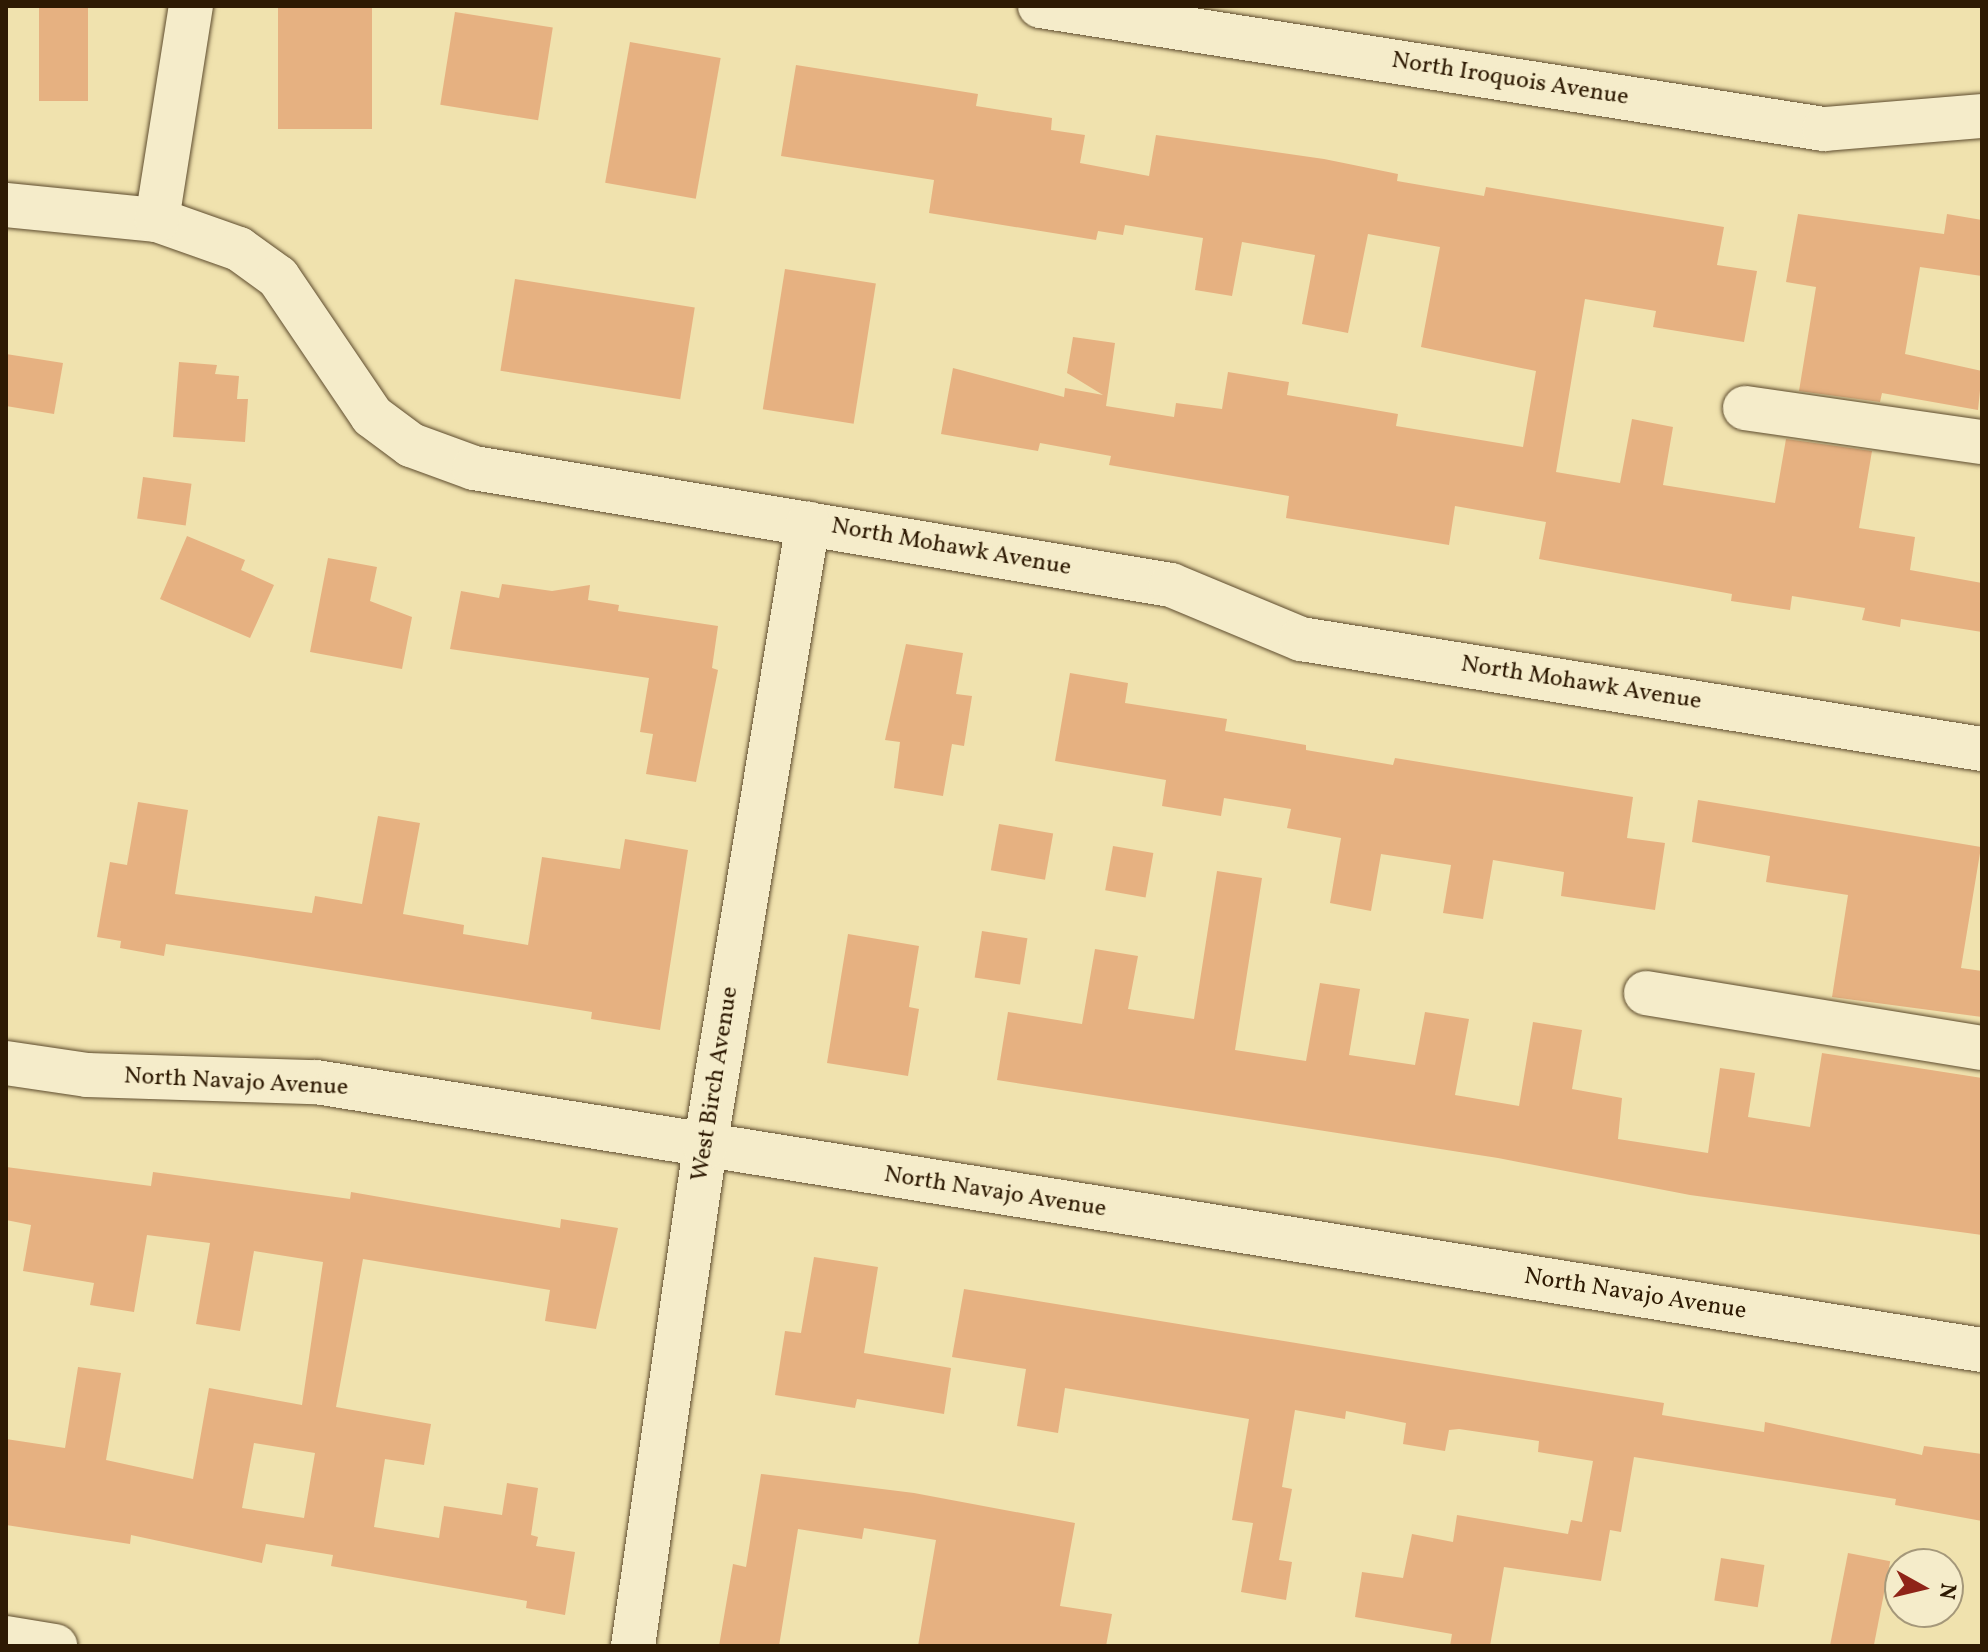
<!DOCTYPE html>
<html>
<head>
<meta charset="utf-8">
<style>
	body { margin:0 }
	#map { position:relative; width:1988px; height:1652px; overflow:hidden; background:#f0e2ae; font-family:Vollkorn,serif }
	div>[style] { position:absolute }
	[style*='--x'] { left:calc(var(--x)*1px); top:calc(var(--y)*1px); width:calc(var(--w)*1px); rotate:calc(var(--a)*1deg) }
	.building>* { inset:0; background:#e6b181; transform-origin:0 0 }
	.roads { filter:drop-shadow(0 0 2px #5e4c2e) drop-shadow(0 0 2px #5e4c2e) }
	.minor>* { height:44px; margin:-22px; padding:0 22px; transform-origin:22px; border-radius:22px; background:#f5ecca }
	span { translate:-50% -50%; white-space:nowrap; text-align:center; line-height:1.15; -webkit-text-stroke:6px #f5ecca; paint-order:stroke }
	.street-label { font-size:24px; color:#2e1a03 }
	.frame { position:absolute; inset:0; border:8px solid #2e1a03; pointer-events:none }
	.north { position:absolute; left:1884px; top:1548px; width:80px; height:80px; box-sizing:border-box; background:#f5ecca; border:2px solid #a5987a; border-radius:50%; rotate:98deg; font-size:22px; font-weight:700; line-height:32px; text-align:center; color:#2e1a03 }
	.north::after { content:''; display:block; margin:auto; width:28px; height:36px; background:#8f2418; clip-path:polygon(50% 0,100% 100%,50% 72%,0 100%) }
</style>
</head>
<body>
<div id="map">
	<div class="building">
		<div style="left:39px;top:6px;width:49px;height:95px"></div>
		<div style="left:278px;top:6px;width:94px;height:123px"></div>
		<div style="left:455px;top:12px;width:99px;height:94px;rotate:9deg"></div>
		<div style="left:630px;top:42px;width:92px;height:143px;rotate:10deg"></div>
		<div style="clip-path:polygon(796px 65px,978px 94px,976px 106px,1052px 118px,1051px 130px,1085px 135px,1080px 163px,1149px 176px,1156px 135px,1324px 159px,1398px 174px,1397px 181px,1484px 196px,1486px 187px,1724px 227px,1717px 265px,1757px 271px,1744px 342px,1653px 327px,1656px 311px,1585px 299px,1556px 472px,1620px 483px,1632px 419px,1673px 427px,1663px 485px,1775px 503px,1786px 439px,1872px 451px,1859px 528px,1915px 537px,1910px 570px,1982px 583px,1982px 632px,1901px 619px,1900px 627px,1862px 620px,1865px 608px,1792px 596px,1790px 610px,1731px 601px,1732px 594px,1539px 559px,1546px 522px,1455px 506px,1449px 545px,1286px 518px,1289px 496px,1109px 465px,1111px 456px,1040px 443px,1038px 451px,941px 434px,953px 368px,1064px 397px,1065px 388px,1103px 395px,1067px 373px,1073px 337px,1115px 343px,1106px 406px,1174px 417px,1176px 403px,1222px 409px,1228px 372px,1289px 382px,1287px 395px,1398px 414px,1396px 426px,1523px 447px,1536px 371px,1421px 347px,1440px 247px,1368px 234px,1348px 333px,1302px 324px,1315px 255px,1242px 242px,1232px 296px,1195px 290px,1203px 238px,1125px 225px,1123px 235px,1098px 231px,1096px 240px,929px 213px,934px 180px,781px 156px)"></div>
		<div style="clip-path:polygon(1798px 214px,1944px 234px,1947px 214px,1982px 220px,1982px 276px,1920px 267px,1905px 354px,1982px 371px,1978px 410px,1882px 393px,1880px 402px,1799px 391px,1816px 287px,1786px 282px)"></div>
		<div style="left:785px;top:269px;width:92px;height:142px;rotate:9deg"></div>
		<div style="left:515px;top:279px;width:182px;height:93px;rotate:9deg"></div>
		<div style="clip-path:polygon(6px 354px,63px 363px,54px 414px,6px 406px)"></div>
		<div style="clip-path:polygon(179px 362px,217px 365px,215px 374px,239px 376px,237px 399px,248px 399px,245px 442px,173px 437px)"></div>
		<div style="left:143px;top:477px;width:49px;height:42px;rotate:8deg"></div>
		<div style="clip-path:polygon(187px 536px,245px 560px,241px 570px,274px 585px,250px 638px,160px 599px)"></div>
		<div style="clip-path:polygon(328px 558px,377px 567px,370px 601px,412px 617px,402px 669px,310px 652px)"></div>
		<div style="clip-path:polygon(502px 584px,552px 591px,590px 585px,588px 600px,619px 605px,618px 611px,718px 626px,712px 668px,718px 670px,696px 782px,646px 774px,653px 734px,640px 732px,649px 678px,450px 649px,461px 591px,499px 598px)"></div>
		<div style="clip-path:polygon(906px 644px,963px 653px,956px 694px,972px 696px,964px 746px,952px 744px,943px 796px,894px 788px,900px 742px,885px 740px)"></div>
		<div style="clip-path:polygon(1070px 673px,1128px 683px,1125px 703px,1227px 719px,1225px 731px,1306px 745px,1306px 750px,1393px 765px,1395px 758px,1633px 797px,1627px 838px,1665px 843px,1655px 910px,1561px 896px,1564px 872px,1493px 860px,1483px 919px,1443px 913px,1451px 865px,1381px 854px,1371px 911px,1330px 903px,1341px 838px,1287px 828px,1291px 809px,1224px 798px,1221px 816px,1162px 806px,1166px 780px,1055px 761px)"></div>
		<div style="clip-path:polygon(1698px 800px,1981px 847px,1961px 968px,1982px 971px,1982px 1017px,1832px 997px,1848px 895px,1766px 882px,1770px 856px,1692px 842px)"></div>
		<div style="clip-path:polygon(138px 802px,188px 810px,175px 894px,312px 913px,315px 896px,362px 904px,378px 816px,420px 823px,403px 914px,464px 925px,463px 934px,528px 945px,542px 857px,620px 869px,625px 839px,688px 850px,660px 1030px,591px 1019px,592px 1012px,250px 957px,166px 944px,164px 956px,120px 948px,121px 941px,97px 937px,110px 862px,127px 865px)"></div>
		<div style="left:999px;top:824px;width:55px;height:47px;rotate:10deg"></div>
		<div style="left:1113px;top:846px;width:41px;height:45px;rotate:10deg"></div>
		<div style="clip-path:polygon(1217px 871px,1262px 878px,1235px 1050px,1306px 1061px,1320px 983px,1360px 989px,1349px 1055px,1415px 1065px,1425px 1012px,1469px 1019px,1455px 1095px,1519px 1106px,1533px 1022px,1582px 1030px,1572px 1089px,1622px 1098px,1618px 1139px,1708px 1153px,1720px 1068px,1755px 1073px,1748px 1117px,1810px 1127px,1822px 1053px,1982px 1078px,1982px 1235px,1690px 1195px,1498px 1158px,997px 1080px,1008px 1012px,1082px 1024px,1095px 949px,1138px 956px,1128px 1009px,1194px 1019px)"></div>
		<div style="left:982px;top:931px;width:46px;height:47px;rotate:9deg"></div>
		<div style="clip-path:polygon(848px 934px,919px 946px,909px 1007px,919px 1009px,908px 1076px,827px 1063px)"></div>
		<div style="clip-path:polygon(evenodd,6px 1167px,151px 1186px,153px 1172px,350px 1199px,351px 1192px,560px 1228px,561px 1219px,618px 1228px,596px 1329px,545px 1321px,550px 1290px,363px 1259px,336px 1407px,431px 1424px,424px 1465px,385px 1459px,374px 1527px,439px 1538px,444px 1506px,502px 1515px,507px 1483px,538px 1488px,531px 1535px,538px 1537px,536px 1546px,575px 1552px,565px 1615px,526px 1608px,527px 1601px,331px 1566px,333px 1555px,266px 1544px,262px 1563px,131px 1535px,130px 1544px,6px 1525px,6px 1439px,65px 1448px,78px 1367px,121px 1373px,106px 1460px,193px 1479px,209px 1388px,302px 1405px,323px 1262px,254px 1251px,240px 1331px,196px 1324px,210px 1243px,147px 1235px,134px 1312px,90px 1305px,94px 1283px,23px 1271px,31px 1225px,6px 1220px,6px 1167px,254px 1443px,315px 1453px,304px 1518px,242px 1508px,254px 1443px)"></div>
		<div style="clip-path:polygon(814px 1257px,878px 1267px,864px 1353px,951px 1368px,944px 1414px,857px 1399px,855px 1408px,775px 1395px,785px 1331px,801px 1333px)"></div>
		<div style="clip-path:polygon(964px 1289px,1664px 1403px,1662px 1415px,1764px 1432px,1765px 1422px,1922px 1455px,1924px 1446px,1982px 1454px,1982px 1521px,1895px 1505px,1896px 1499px,1634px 1457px,1621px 1532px,1610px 1530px,1601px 1581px,1504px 1567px,1490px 1646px,1450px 1646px,1452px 1634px,1355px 1617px,1362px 1572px,1403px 1578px,1412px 1534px,1453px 1542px,1457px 1515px,1568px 1534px,1571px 1520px,1582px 1522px,1593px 1461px,1538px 1452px,1539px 1441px,1459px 1429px,1449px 1430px,1445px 1451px,1403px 1444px,1406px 1423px,1346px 1411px,1345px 1419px,1295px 1410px,1282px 1487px,1292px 1489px,1279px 1560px,1292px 1562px,1286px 1600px,1241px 1592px,1253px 1523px,1232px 1520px,1249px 1419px,1065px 1388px,1058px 1433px,1017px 1426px,1026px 1369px,952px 1357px)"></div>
		<div style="clip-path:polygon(761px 1474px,914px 1493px,1075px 1523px,1060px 1606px,1112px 1614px,1106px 1646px,918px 1646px,936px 1540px,864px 1528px,862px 1539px,798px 1529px,779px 1646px,719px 1646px,733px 1564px,746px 1567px)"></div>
		<div style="left:1848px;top:1553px;width:43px;height:94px;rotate:11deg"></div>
		<div style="left:1721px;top:1558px;width:44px;height:43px;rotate:9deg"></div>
	</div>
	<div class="roads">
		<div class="minor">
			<div style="--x:1040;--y:6;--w:794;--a:8.92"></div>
			<div style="--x:1824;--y:129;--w:159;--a:-4.7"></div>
			<div style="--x:6;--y:205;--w:152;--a:5.7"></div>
			<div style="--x:157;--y:220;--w:87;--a:19.5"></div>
			<div style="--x:239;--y:249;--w:48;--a:35.7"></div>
			<div style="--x:278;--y:277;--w:168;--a:55.9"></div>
			<div style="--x:372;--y:416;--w:49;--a:36.6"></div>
			<div style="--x:411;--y:445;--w:67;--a:20.1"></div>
			<div style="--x:474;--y:468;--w:707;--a:9.53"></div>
			<div style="--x:1171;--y:585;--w:141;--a:22.6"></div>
			<div style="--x:1301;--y:639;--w:690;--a:9.18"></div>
			<div style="--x:157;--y:220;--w:217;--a:-81"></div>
			<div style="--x:1745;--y:408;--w:239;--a:8.2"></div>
			<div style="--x:1646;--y:993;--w:340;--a:9.3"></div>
			<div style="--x:6;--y:1063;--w:82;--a:8.4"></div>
			<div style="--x:87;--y:1075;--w:229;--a:1.8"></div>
			<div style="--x:316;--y:1082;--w:1687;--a:9.14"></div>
			<div style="--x:6;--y:1638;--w:50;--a:9.3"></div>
			<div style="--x:633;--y:1646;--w:504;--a:-81.79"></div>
			<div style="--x:705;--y:1147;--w:632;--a:-80.63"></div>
		</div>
	</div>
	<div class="street-label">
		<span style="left:1510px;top:80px;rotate:9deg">North Iroquois Avenue</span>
		<span style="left:951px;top:548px;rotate:10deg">North Mohawk Avenue</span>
		<span style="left:1581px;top:684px;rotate:9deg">North Mohawk Avenue</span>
		<span style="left:236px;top:1083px;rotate:3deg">North Navajo Avenue</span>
		<span style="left:716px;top:1084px;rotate:-81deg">West Birch Avenue</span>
		<span style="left:995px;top:1193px;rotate:9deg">North Navajo Avenue</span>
		<span style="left:1635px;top:1295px;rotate:9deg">North Navajo Avenue</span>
	</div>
	<div class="frame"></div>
	<div class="north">N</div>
</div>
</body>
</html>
